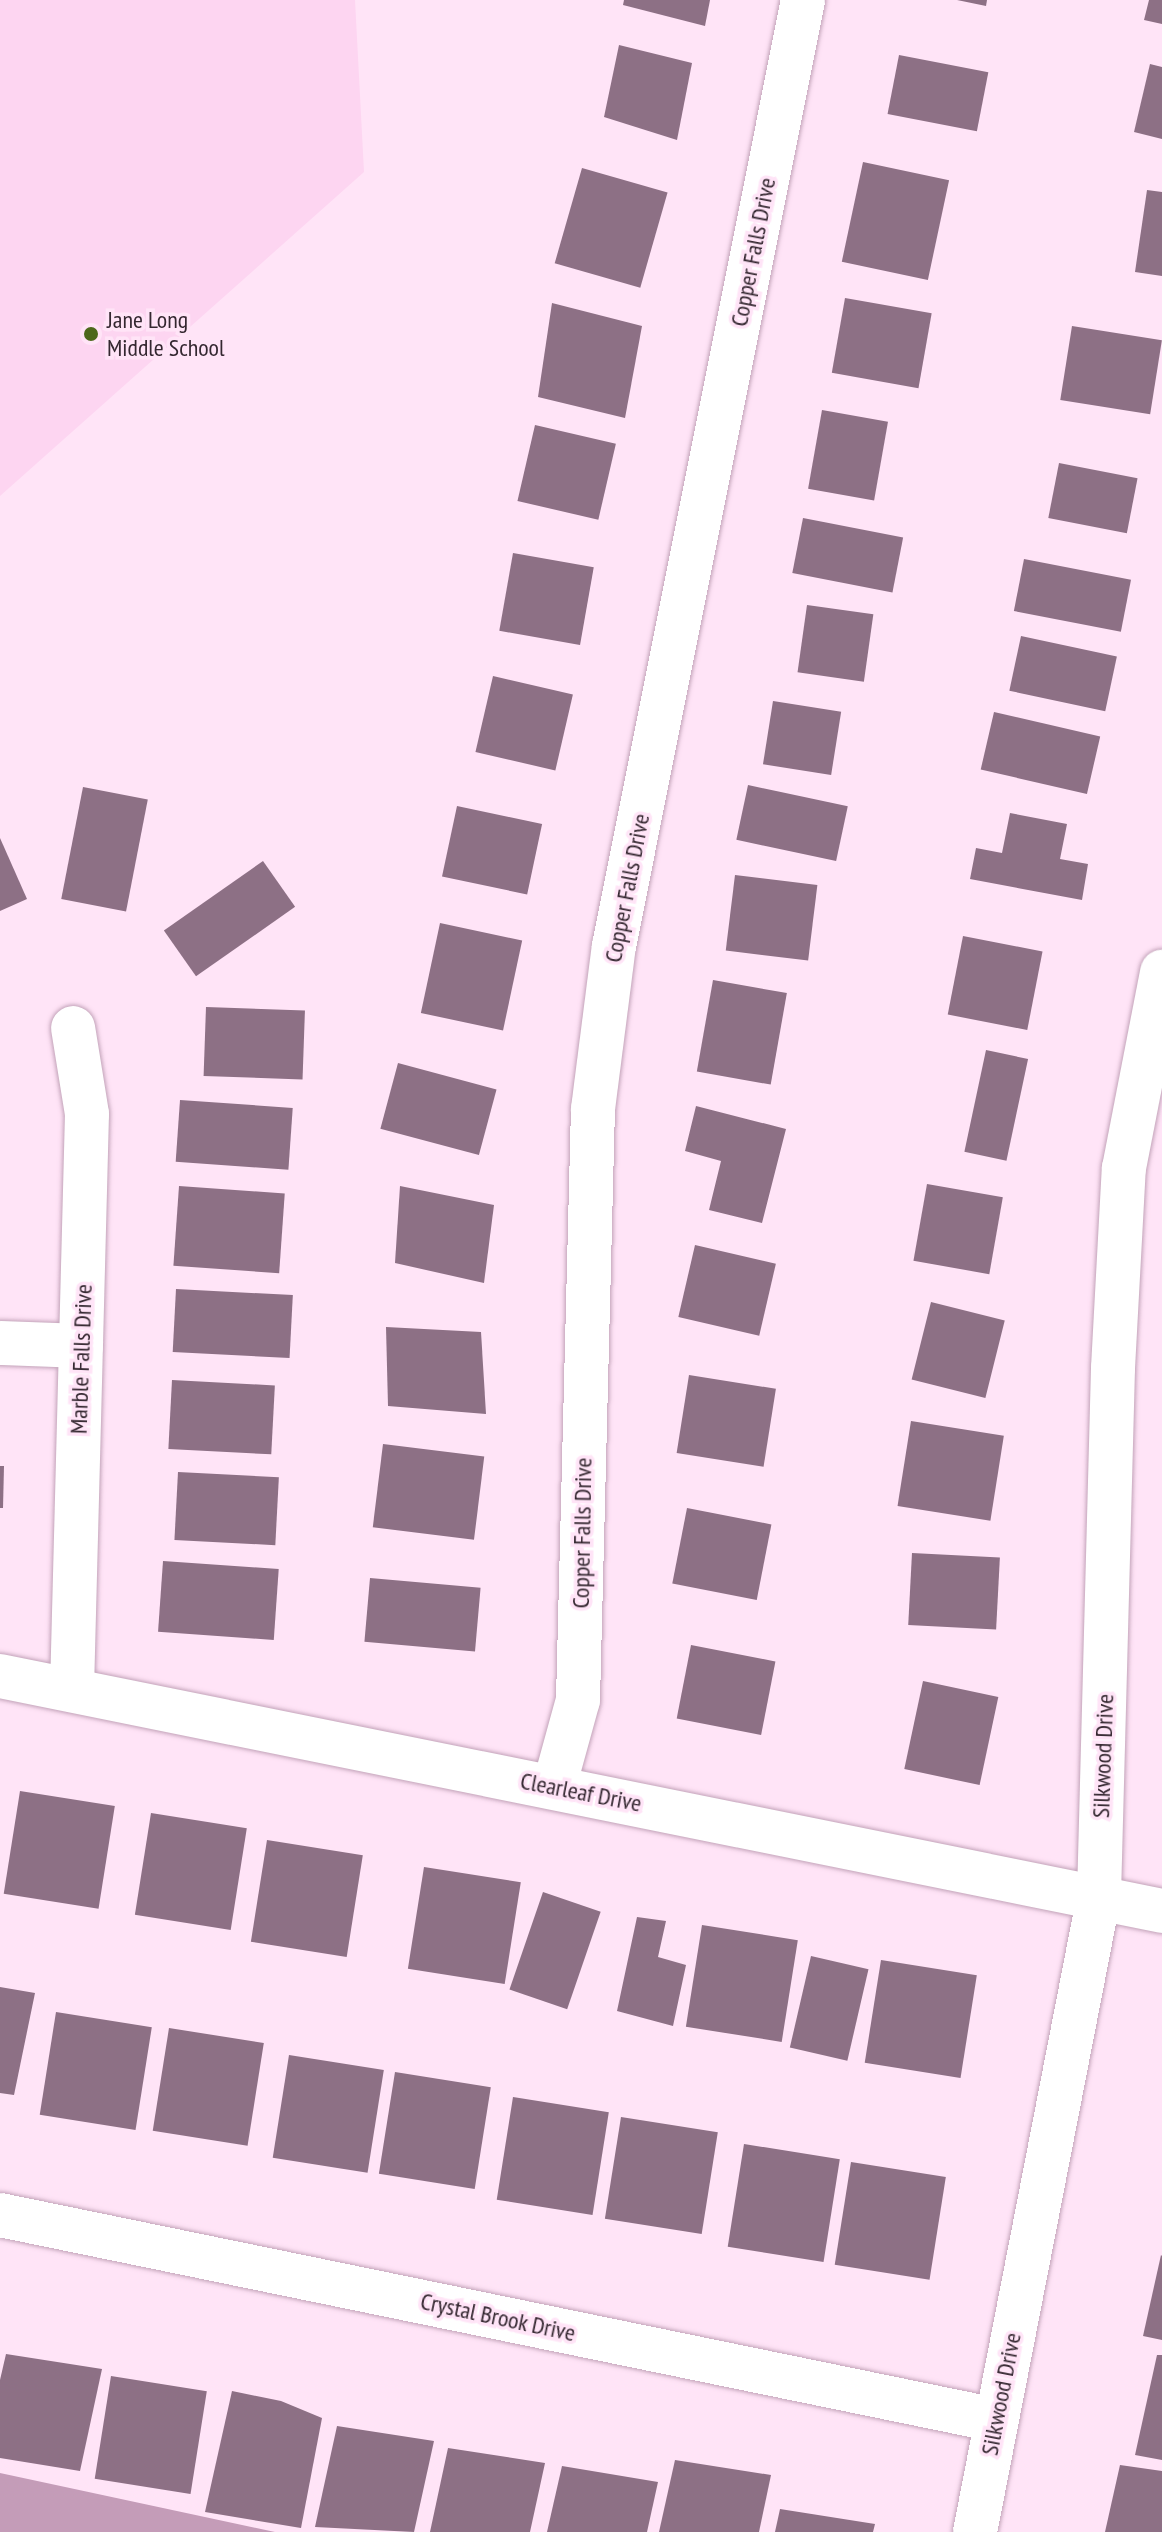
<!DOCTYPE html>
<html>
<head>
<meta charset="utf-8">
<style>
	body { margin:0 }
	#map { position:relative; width:1162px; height:2532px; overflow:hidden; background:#ffe4f7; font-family:"PT Sans Narrow",sans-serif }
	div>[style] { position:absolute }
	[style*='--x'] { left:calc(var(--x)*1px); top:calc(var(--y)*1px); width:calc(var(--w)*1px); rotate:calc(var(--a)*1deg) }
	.built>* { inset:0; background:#fdd5f1 }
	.forest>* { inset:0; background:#c49cb8 }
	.building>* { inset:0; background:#8d7085; transform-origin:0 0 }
	.roads { filter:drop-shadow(0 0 2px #c3a3b9) drop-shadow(0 0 2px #c3a3b9) }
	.street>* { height:44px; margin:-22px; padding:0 22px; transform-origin:22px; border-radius:22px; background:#fff }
	.dots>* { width:22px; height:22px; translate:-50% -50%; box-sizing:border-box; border:4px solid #ffe4f7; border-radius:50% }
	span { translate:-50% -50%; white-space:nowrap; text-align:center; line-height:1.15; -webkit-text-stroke:7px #ffe4f7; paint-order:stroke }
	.street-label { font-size:24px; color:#342730 }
	.poi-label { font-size:24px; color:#342730 }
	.left { translate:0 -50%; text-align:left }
</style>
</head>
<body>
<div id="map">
	<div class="built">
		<div style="clip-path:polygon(0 0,355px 0,364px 172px,0 496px)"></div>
	</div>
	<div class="forest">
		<div style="clip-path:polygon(0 2473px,275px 2532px,0 2532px)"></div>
	</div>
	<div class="building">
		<div style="clip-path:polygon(624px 0,710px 0,705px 26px,623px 5px)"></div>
		<div style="clip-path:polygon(957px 0,987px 0,986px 6px)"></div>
		<div style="clip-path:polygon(1149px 0,1162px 0,1162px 24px,1144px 20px)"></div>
		<div style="clip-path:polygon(619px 45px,692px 63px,677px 140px,604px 117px)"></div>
		<div style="left:899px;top:55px;width:91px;height:60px;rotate:11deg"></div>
		<div style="clip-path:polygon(1150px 64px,1162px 67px,1162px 139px,1134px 132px)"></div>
		<div style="left:863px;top:162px;width:88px;height:102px;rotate:12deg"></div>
		<div style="left:582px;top:168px;width:89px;height:99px;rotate:16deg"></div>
		<div style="clip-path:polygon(1147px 190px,1162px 192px,1162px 276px,1135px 272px)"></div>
		<div style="left:845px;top:298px;width:88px;height:76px;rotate:10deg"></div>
		<div style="clip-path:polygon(552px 303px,642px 326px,625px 418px,538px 397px)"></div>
		<div style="left:1072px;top:326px;width:91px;height:75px;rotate:9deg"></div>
		<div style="left:822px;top:410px;width:67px;height:80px;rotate:10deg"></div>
		<div style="left:535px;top:425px;width:83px;height:78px;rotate:13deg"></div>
		<div style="left:1059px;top:463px;width:80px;height:56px;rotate:11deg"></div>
		<div style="left:803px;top:518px;width:102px;height:56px;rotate:11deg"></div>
		<div style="left:513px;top:553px;width:82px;height:79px;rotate:10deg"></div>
		<div style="left:1024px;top:559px;width:109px;height:53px;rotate:11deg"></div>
		<div style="left:807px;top:605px;width:67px;height:68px;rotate:8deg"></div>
		<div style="left:1021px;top:636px;width:98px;height:56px;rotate:12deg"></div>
		<div style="left:493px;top:676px;width:82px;height:78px;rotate:13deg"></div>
		<div style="left:773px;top:701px;width:69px;height:64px;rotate:9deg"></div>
		<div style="left:994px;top:712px;width:109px;height:59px;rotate:13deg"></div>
		<div style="left:748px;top:785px;width:102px;height:56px;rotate:12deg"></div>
		<div style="left:83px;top:787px;width:66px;height:114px;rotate:11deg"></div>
		<div style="left:457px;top:806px;width:87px;height:72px;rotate:12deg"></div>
		<div style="clip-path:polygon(1010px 813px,1067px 824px,1060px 859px,1088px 864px,1082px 900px,970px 879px,976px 848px,1002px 853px)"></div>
		<div style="clip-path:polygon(0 838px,27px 899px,0 911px)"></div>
		<div style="left:263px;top:861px;width:56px;height:121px;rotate:55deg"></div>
		<div style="left:735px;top:875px;width:83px;height:76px;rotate:7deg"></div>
		<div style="left:440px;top:923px;width:84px;height:92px;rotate:12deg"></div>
		<div style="left:963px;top:936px;width:81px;height:80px;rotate:11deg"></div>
		<div style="left:713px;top:980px;width:75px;height:93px;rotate:10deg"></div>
		<div style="left:206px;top:1007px;width:99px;height:69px;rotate:2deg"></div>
		<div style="left:986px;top:1050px;width:43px;height:104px;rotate:12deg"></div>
		<div style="left:398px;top:1063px;width:102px;height:68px;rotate:15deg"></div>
		<div style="left:180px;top:1100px;width:113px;height:62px;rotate:4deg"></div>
		<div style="clip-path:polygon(696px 1106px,786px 1129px,762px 1223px,709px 1210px,721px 1161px,685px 1151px)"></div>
		<div style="left:927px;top:1184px;width:77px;height:78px;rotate:10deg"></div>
		<div style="left:179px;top:1186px;width:106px;height:80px;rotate:4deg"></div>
		<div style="clip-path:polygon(400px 1186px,494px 1205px,484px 1283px,395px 1263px)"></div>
		<div style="left:695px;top:1245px;width:83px;height:74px;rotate:13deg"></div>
		<div style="left:176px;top:1289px;width:117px;height:63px;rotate:3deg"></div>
		<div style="left:931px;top:1302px;width:76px;height:80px;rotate:14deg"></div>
		<div style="clip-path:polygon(386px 1327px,481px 1332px,486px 1414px,388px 1406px)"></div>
		<div style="left:689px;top:1375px;width:88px;height:79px;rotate:9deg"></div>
		<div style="left:172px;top:1380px;width:103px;height:69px;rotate:3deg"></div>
		<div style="left:911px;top:1421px;width:94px;height:86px;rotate:9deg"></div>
		<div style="left:383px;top:1444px;width:102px;height:84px;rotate:7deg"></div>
		<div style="clip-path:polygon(0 1466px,4px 1466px,3px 1508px,0 1508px)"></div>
		<div style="left:178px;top:1472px;width:101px;height:68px;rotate:3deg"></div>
		<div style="left:687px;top:1508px;width:86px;height:77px;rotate:11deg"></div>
		<div style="left:912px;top:1553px;width:88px;height:72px;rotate:3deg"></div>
		<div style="left:163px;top:1561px;width:116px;height:71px;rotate:4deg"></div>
		<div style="left:370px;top:1578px;width:111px;height:64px;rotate:5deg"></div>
		<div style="left:691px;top:1645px;width:86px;height:75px;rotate:11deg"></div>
		<div style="left:923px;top:1681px;width:77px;height:90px;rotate:12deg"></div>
		<div style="left:20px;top:1791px;width:96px;height:104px;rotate:9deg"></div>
		<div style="left:151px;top:1813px;width:97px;height:103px;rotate:9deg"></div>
		<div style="left:267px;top:1840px;width:97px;height:103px;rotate:9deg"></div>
		<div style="left:424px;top:1867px;width:98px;height:103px;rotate:9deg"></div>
		<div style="left:543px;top:1892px;width:61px;height:103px;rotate:19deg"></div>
		<div style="clip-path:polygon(637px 1917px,666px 1921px,658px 1957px,686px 1965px,673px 2026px,617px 2011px)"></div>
		<div style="left:702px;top:1925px;width:97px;height:103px;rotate:9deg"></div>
		<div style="left:811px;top:1956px;width:59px;height:94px;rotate:13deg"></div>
		<div style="left:881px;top:1960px;width:97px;height:104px;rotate:9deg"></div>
		<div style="clip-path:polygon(0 1987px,35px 1993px,14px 2095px,0 2093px)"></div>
		<div style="left:56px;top:2012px;width:97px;height:104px;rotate:9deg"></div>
		<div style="left:169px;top:2028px;width:96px;height:104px;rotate:9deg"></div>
		<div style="left:289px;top:2055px;width:96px;height:104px;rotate:9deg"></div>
		<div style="left:395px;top:2072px;width:97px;height:103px;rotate:9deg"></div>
		<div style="left:513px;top:2097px;width:97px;height:104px;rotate:9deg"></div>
		<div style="left:621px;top:2117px;width:98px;height:103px;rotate:9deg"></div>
		<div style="left:744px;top:2144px;width:97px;height:104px;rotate:9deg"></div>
		<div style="left:851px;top:2162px;width:96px;height:104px;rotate:9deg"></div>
		<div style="clip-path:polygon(1161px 2255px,1162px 2256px,1162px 2340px,1143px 2336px)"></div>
		<div style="clip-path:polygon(6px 2354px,102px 2369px,80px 2471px,0 2458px,0 2380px)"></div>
		<div style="clip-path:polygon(1157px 2355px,1162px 2355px,1162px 2460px,1135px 2455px)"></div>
		<div style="left:111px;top:2376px;width:97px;height:104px;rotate:9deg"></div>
		<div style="clip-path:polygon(232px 2391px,281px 2401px,322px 2418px,301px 2528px,205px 2512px)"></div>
		<div style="clip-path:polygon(337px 2426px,434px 2441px,414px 2532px,315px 2527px)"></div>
		<div style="clip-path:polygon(448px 2448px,545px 2463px,530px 2532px,430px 2532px)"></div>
		<div style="clip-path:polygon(675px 2460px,771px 2475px,759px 2532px,659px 2532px)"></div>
		<div style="clip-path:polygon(1120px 2465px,1162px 2471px,1162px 2532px,1105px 2532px)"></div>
		<div style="clip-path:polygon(562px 2466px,658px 2482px,647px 2532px,547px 2532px)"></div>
		<div style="clip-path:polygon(780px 2509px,875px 2524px,873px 2532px,775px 2532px)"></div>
	</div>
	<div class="roads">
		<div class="street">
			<div style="--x:0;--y:1343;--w:81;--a:2.1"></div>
			<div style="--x:0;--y:1676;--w:1186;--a:11.43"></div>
			<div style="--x:72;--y:1690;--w:576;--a:-88.51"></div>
			<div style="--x:87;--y:1114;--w:87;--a:-99.2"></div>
			<div style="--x:554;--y:1787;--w:90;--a:-74.6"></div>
			<div style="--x:578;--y:1700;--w:591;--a:-88.55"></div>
			<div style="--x:593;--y:1109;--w:164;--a:-82.7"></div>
			<div style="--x:614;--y:946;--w:965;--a:-78.7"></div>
			<div style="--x:0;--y:2215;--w:1017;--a:11.63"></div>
			<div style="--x:975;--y:2532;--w:648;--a:-78.97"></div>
			<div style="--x:1099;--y:1896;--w:528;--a:-88.48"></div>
			<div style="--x:1113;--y:1368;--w:200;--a:-86.9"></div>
			<div style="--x:1124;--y:1168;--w:200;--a:-79"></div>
		</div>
	</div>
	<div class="dots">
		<div style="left:91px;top:334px;background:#4c681b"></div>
	</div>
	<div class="street-label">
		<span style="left:753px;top:252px;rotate:-79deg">Copper Falls Drive</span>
		<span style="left:627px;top:888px;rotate:-79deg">Copper Falls Drive</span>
		<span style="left:81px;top:1359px;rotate:-88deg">Marble Falls Drive</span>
		<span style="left:582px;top:1533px;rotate:-89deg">Copper Falls Drive</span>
		<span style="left:1103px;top:1756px;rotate:-88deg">Silkwood Drive</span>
		<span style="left:581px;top:1792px;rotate:11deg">Clearleaf Drive</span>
		<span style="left:498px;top:2317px;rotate:12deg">Crystal Brook Drive</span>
		<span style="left:1001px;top:2394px;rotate:-79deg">Silkwood Drive</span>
	</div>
	<div class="poi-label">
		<span class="left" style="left:107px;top:334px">Jane Long<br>Middle School</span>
	</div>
</div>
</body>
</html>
